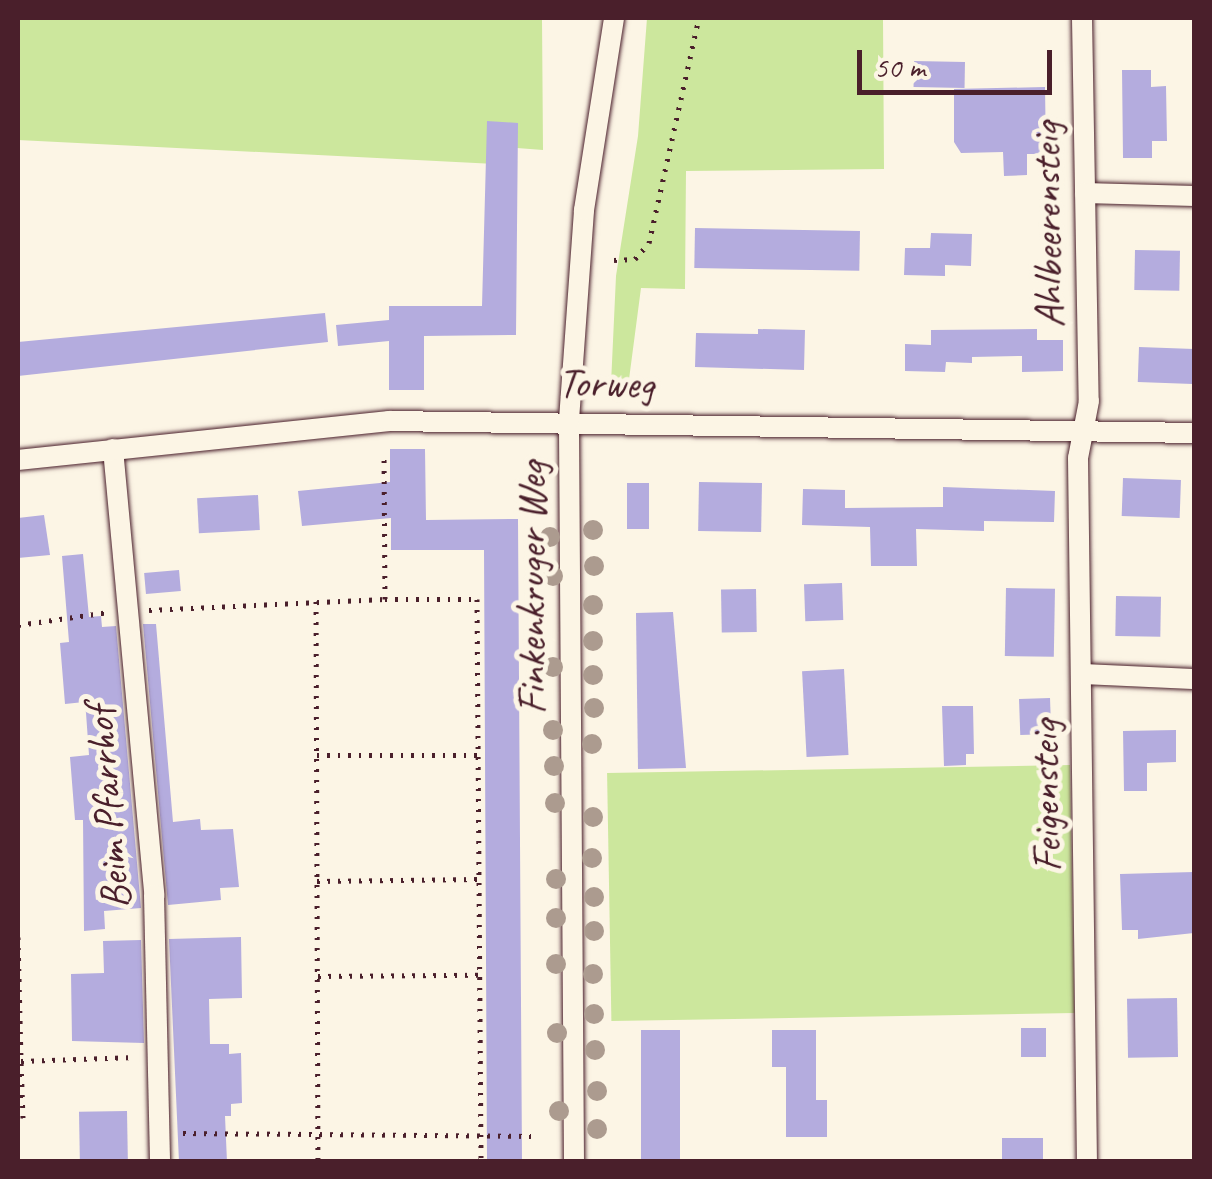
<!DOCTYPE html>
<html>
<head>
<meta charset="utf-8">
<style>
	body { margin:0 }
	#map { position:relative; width:1212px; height:1179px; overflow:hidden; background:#fcf5e5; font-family:Caveat,sans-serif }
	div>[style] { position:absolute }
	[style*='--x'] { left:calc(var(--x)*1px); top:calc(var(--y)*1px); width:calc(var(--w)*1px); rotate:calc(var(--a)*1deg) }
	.green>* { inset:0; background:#cce79d; transform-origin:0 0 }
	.building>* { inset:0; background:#b4acde; transform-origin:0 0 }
	.path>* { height:5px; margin-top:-2.5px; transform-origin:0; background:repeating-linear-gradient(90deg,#4a1f2b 0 2.5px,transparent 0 10.5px) }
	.roads { filter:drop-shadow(0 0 2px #4a1f2b) drop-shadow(0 0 2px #4a1f2b) }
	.street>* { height:20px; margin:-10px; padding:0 10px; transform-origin:10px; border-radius:10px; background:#fcf5e5 }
	.trees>* { width:20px; height:20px; margin:-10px; border-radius:50%; background:#ac9b8f }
	span { translate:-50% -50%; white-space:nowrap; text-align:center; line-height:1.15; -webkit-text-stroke:10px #fcf5e5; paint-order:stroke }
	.street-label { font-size:42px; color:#4a1f2b }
	.frame { position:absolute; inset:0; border:20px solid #4a1f2b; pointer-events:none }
	.scale { position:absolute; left:857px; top:50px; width:195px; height:45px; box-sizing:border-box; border:5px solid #4a1f2b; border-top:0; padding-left:12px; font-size:30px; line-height:35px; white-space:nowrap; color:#4a1f2b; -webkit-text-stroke:8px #fcf5e5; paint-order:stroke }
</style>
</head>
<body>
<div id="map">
	<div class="green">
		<div style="clip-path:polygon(18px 18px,542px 18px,543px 150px,517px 148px,516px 165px,18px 140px)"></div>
		<div style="clip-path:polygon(647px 18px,883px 18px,884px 169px,686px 171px,685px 289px,641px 288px,628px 387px,611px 384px,616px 276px,638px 136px)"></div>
		<div style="left:1070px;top:765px;width:248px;height:463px;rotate:89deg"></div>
	</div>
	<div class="building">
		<div style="left:914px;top:61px;width:51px;height:26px;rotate:1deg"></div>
		<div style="clip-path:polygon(1122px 70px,1151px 70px,1151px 87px,1166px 86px,1167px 141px,1152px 141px,1152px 158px,1123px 158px)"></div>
		<div style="clip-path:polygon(1045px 87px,1046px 154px,1027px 154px,1027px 175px,1004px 176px,1003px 152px,961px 153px,954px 142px,954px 89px)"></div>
		<div style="clip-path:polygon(487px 121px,518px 123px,516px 335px,424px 336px,424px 390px,389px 390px,389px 341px,338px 346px,336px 325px,389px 320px,389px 306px,482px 306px)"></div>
		<div style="left:695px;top:228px;width:165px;height:40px;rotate:1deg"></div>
		<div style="clip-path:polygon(931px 233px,972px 234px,971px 266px,945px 265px,945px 276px,904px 275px,905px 248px,930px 248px)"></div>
		<div style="left:1135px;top:250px;width:45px;height:40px;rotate:1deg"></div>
		<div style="clip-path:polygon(325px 313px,328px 342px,18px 376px,18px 342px)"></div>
		<div style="clip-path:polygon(758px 329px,805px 330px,804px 370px,695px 367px,696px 333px,758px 334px)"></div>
		<div style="clip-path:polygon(1037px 329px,1037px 340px,1063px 340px,1063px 371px,1022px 372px,1022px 356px,972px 357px,972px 363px,946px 362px,945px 372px,905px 371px,905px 344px,931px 345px,931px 330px)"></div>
		<div style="left:1139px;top:347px;width:55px;height:35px;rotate:2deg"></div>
		<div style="clip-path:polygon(390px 449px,425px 449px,426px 520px,518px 519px,522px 1162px,487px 1162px,484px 550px,391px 550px,391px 518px,302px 526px,298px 491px,390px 482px)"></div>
		<div style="left:1123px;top:478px;width:58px;height:38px;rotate:2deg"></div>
		<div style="left:699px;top:482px;width:63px;height:49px;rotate:1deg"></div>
		<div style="left:627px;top:483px;width:22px;height:46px"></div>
		<div style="clip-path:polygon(943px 487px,1055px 491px,1054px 522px,984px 521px,984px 531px,916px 529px,917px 566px,871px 566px,870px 527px,802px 525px,803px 489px,845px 490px,845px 508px,943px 507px)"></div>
		<div style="left:258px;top:495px;width:35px;height:61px;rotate:87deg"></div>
		<div style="clip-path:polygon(44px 515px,50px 555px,18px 558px,18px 518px)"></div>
		<div style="clip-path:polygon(83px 554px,89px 617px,101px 616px,102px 627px,116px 626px,141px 908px,104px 911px,105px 929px,84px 931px,83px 820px,75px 820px,70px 757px,89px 755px,86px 713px,84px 702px,65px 704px,60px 643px,69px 642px,62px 556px)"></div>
		<div style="left:179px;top:570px;width:21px;height:35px;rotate:85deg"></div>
		<div style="left:842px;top:583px;width:37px;height:38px;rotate:88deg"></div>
		<div style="left:1006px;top:588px;width:49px;height:68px;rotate:1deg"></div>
		<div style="left:756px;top:589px;width:43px;height:35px;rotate:89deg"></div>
		<div style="left:1116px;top:596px;width:45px;height:40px;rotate:1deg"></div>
		<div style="clip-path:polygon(673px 612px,686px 768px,638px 769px,636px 613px)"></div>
		<div style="clip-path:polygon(143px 624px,156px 624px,173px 822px,200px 819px,201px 830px,233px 829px,239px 887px,220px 888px,221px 900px,168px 905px)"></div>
		<div style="left:844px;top:669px;width:86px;height:42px;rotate:87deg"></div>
		<div style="left:1050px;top:698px;width:36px;height:31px;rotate:88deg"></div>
		<div style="clip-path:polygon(942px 706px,973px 706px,974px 754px,966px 754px,966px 765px,944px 766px)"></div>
		<div style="clip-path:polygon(1176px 730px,1176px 762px,1147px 763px,1147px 791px,1124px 791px,1123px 731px)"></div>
		<div style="clip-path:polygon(1194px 872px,1194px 933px,1138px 939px,1138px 930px,1122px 930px,1120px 874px)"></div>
		<div style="clip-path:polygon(241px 937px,242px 998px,209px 999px,210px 1044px,229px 1044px,229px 1054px,241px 1053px,242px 1103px,231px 1104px,231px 1116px,225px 1116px,227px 1162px,179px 1162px,169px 939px)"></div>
		<div style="clip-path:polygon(141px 940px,144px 1043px,72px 1041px,71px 974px,104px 973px,103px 941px)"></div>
		<div style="left:1177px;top:998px;width:59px;height:50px;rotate:89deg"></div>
		<div style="left:1046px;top:1028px;width:29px;height:25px;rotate:90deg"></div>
		<div style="left:641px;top:1030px;width:39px;height:132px"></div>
		<div style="clip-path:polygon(772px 1030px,816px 1030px,816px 1100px,827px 1100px,827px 1137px,786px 1137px,786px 1067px,772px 1067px)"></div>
		<div style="left:127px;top:1111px;width:51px;height:48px;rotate:89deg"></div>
		<div style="left:1002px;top:1138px;width:41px;height:24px"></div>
	</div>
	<div class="path">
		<div style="--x:614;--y:260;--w:21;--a:-3"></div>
		<div style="--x:635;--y:259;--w:21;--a:-49"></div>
		<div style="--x:649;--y:243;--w:230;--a:-77.5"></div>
		<div style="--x:385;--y:599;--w:92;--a:0"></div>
		<div style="--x:477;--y:599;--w:563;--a:89.59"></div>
		<div style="--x:316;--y:601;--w:561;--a:89.8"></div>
		<div style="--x:149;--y:610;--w:236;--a:-2.7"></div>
		<div style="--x:385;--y:599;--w:141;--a:-90.4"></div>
		<div style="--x:18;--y:625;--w:92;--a:-8.1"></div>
		<div style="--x:317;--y:755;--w:161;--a:0"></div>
		<div style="--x:317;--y:881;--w:162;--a:-0.7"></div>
		<div style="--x:18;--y:937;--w:124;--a:88.6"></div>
		<div style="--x:318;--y:976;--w:162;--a:-0.4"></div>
		<div style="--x:18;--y:1118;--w:5;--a:0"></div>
		<div style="--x:23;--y:1118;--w:57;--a:-92"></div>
		<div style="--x:21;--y:1061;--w:115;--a:-2"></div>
		<div style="--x:183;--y:1133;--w:348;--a:0.5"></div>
	</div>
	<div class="roads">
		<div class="street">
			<div style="--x:1082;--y:18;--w:383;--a:89"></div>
			<div style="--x:1089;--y:401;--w:58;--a:100.9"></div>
			<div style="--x:1078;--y:458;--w:704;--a:89.27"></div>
			<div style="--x:1085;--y:193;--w:109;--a:1.6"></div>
			<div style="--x:113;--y:449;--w:448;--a:84.7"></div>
			<div style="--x:154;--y:895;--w:267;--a:88.7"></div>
			<div style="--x:18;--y:460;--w:373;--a:-6"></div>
			<div style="--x:389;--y:421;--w:805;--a:0.85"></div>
			<div style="--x:1082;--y:674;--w:112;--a:2.6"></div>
			<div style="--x:574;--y:1162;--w:742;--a:-90.39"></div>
			<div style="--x:569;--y:420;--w:211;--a:-85.9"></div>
			<div style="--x:584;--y:210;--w:194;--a:-81.1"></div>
		</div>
	</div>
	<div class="trees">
		<div style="left:593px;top:530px"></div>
		<div style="left:550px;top:537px"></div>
		<div style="left:594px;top:566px"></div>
		<div style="left:553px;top:576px"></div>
		<div style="left:593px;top:605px"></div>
		<div style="left:593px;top:641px"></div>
		<div style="left:553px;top:667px"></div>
		<div style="left:593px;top:675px"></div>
		<div style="left:594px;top:708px"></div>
		<div style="left:553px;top:730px"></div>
		<div style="left:592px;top:744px"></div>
		<div style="left:554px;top:766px"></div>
		<div style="left:555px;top:803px"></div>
		<div style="left:593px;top:817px"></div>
		<div style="left:592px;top:858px"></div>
		<div style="left:556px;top:879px"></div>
		<div style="left:594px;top:897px"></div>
		<div style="left:556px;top:918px"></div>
		<div style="left:594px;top:931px"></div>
		<div style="left:556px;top:964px"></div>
		<div style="left:593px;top:974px"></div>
		<div style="left:594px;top:1014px"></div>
		<div style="left:557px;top:1033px"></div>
		<div style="left:595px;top:1050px"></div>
		<div style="left:597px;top:1091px"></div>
		<div style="left:559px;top:1111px"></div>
		<div style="left:597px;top:1129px"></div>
	</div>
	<div class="street-label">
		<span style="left:1048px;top:225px;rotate:-91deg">Ahlbeerensteig</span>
		<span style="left:606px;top:384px;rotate:1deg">Torweg</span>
		<span style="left:532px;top:588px;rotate:-90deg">Finkenkruger Weg</span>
		<span style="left:1046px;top:796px;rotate:-91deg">Feigensteig</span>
		<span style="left:108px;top:808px;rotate:-95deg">Beim Pfarrhof</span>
	</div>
	<div class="frame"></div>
	<div class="scale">50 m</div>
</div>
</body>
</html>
